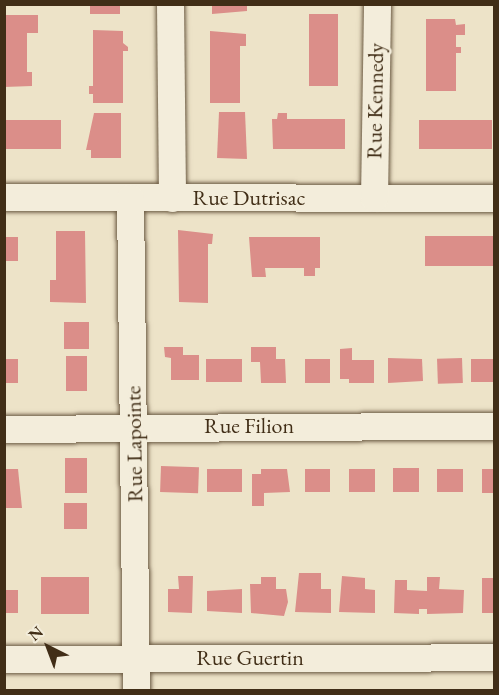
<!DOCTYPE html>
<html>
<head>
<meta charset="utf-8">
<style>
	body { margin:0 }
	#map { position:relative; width:499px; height:695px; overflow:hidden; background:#ede3c8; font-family:"EB Garamond",serif }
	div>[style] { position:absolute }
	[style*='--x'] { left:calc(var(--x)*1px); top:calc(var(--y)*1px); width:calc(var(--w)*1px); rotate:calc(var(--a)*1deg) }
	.building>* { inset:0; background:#db8e89; transform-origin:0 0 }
	.roads { filter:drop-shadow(0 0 2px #6c5b43) drop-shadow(0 0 2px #6c5b43) }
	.minor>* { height:27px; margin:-13.5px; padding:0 13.5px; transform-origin:13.5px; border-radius:13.5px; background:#f3eddb }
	span { translate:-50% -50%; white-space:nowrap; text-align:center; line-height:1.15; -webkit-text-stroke:5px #f3eddb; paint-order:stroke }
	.street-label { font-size:22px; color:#412e17 }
	.frame { position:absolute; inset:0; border:6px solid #412e17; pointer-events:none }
	.north { position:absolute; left:18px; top:617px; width:60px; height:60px; -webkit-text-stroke:4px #f3eddb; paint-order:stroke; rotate:318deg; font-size:16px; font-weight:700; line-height:24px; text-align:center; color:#412e17 }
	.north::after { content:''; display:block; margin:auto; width:21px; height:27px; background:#412e17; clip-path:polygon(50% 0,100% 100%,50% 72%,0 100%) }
</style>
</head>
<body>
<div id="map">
	<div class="building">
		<div style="left:90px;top:4px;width:30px;height:10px"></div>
		<div style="clip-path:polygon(212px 4px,247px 4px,247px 11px,212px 14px)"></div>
		<div style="left:309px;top:14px;width:29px;height:72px"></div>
		<div style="clip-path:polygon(4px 15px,38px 15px,38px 33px,27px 33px,27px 72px,32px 72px,32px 86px,4px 87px)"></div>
		<div style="clip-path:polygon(426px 19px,455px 19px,456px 25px,465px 24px,465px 35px,456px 35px,456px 47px,461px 47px,461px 53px,456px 53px,456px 91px,426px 91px)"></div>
		<div style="clip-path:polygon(93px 30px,123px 31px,123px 43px,128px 47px,128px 51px,123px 51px,123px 103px,93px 103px,93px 94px,89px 94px,89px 86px,93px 86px)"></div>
		<div style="clip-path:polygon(210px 31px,246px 34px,246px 46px,240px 46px,240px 103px,210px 103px)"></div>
		<div style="clip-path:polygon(219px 112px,245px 112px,247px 159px,217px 158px)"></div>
		<div style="clip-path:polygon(94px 113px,121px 113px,121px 158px,91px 158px,91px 150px,86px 150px)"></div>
		<div style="clip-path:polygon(278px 113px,287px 113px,287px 119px,345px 119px,345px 149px,273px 149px,272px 119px,277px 119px)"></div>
		<div style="left:4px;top:120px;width:57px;height:29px"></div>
		<div style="left:419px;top:120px;width:73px;height:29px"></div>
		<div style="clip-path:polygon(178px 230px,213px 234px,212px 244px,208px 244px,208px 303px,179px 302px)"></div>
		<div style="clip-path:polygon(56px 231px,85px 231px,86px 303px,50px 302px,50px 280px,56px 280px)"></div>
		<div style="left:425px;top:236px;width:69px;height:30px"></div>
		<div style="left:4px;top:237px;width:14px;height:24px"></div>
		<div style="clip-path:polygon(249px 237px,320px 237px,320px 268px,315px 268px,315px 276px,304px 276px,304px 268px,265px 268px,266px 277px,252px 277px)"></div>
		<div style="left:89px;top:322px;width:27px;height:25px;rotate:90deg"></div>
		<div style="clip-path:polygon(164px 347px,183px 347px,183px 355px,199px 355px,199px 380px,171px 380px,171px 358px,165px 357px)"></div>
		<div style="clip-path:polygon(251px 347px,276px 347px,276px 359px,285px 359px,286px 383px,261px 383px,260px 362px,251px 362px)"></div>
		<div style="clip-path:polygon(352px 348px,352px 360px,374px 360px,374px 383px,349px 383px,349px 379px,340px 379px,340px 349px)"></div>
		<div style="left:66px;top:356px;width:21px;height:35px"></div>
		<div style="clip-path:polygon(388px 358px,422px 359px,423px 381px,388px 383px)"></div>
		<div style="left:462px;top:358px;width:25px;height:25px;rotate:88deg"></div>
		<div style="left:4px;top:359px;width:14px;height:24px"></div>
		<div style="left:206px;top:359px;width:36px;height:23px"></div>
		<div style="left:305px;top:359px;width:25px;height:24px"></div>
		<div style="left:471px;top:359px;width:23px;height:23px"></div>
		<div style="left:65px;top:458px;width:22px;height:35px"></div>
		<div style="left:161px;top:466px;width:38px;height:26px;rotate:2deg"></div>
		<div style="left:419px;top:468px;width:24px;height:26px;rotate:90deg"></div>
		<div style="clip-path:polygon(5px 469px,18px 469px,22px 508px,5px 508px)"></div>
		<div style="left:242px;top:469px;width:23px;height:35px;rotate:90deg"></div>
		<div style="clip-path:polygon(261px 469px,287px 469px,290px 492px,264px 493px,264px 506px,252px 506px,252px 474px,261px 474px)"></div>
		<div style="left:305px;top:469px;width:25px;height:23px"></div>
		<div style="left:349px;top:469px;width:26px;height:23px"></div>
		<div style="left:437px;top:469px;width:26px;height:23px"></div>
		<div style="left:482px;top:469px;width:12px;height:24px"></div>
		<div style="left:64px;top:503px;width:23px;height:26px"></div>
		<div style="clip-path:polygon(299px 573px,321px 573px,321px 589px,331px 589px,331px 613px,295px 612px)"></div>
		<div style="clip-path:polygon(178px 576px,193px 576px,192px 613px,168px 612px,168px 589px,179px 589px)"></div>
		<div style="clip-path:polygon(342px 576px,365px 578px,365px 589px,375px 590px,375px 613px,339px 612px)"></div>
		<div style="left:41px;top:577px;width:48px;height:37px"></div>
		<div style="clip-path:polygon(261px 577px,276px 577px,276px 589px,286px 589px,288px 602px,284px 616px,251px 613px,250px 584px,261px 584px)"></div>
		<div style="clip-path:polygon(427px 577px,440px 577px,439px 589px,464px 590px,463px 613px,427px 614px,427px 609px,419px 609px,419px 614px,394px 613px,395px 580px,407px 580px,407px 590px,427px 591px)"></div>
		<div style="left:494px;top:578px;width:35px;height:12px;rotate:90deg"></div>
		<div style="clip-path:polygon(242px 589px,242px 613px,207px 611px,207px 591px)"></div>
		<div style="left:4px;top:590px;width:14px;height:23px"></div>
	</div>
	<div class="roads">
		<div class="minor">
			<div style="--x:170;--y:4;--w:194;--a:89.4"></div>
			<div style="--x:4;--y:197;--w:490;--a:0.1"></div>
			<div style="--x:130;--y:198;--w:492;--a:89.3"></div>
			<div style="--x:374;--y:198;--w:194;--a:-89.1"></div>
			<div style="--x:4;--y:429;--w:490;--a:-0.4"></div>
			<div style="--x:4;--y:659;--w:490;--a:-0.2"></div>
		</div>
	</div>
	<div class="street-label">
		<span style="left:375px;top:101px;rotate:-89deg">Rue Kennedy</span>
		<span style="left:249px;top:198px">Rue Dutrisac</span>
		<span style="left:249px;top:426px">Rue Filion</span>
		<span style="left:134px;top:444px;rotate:-91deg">Rue Lapointe</span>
		<span style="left:250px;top:658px">Rue Guertin</span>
	</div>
	<div class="frame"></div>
	<div class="north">N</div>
</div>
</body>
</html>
